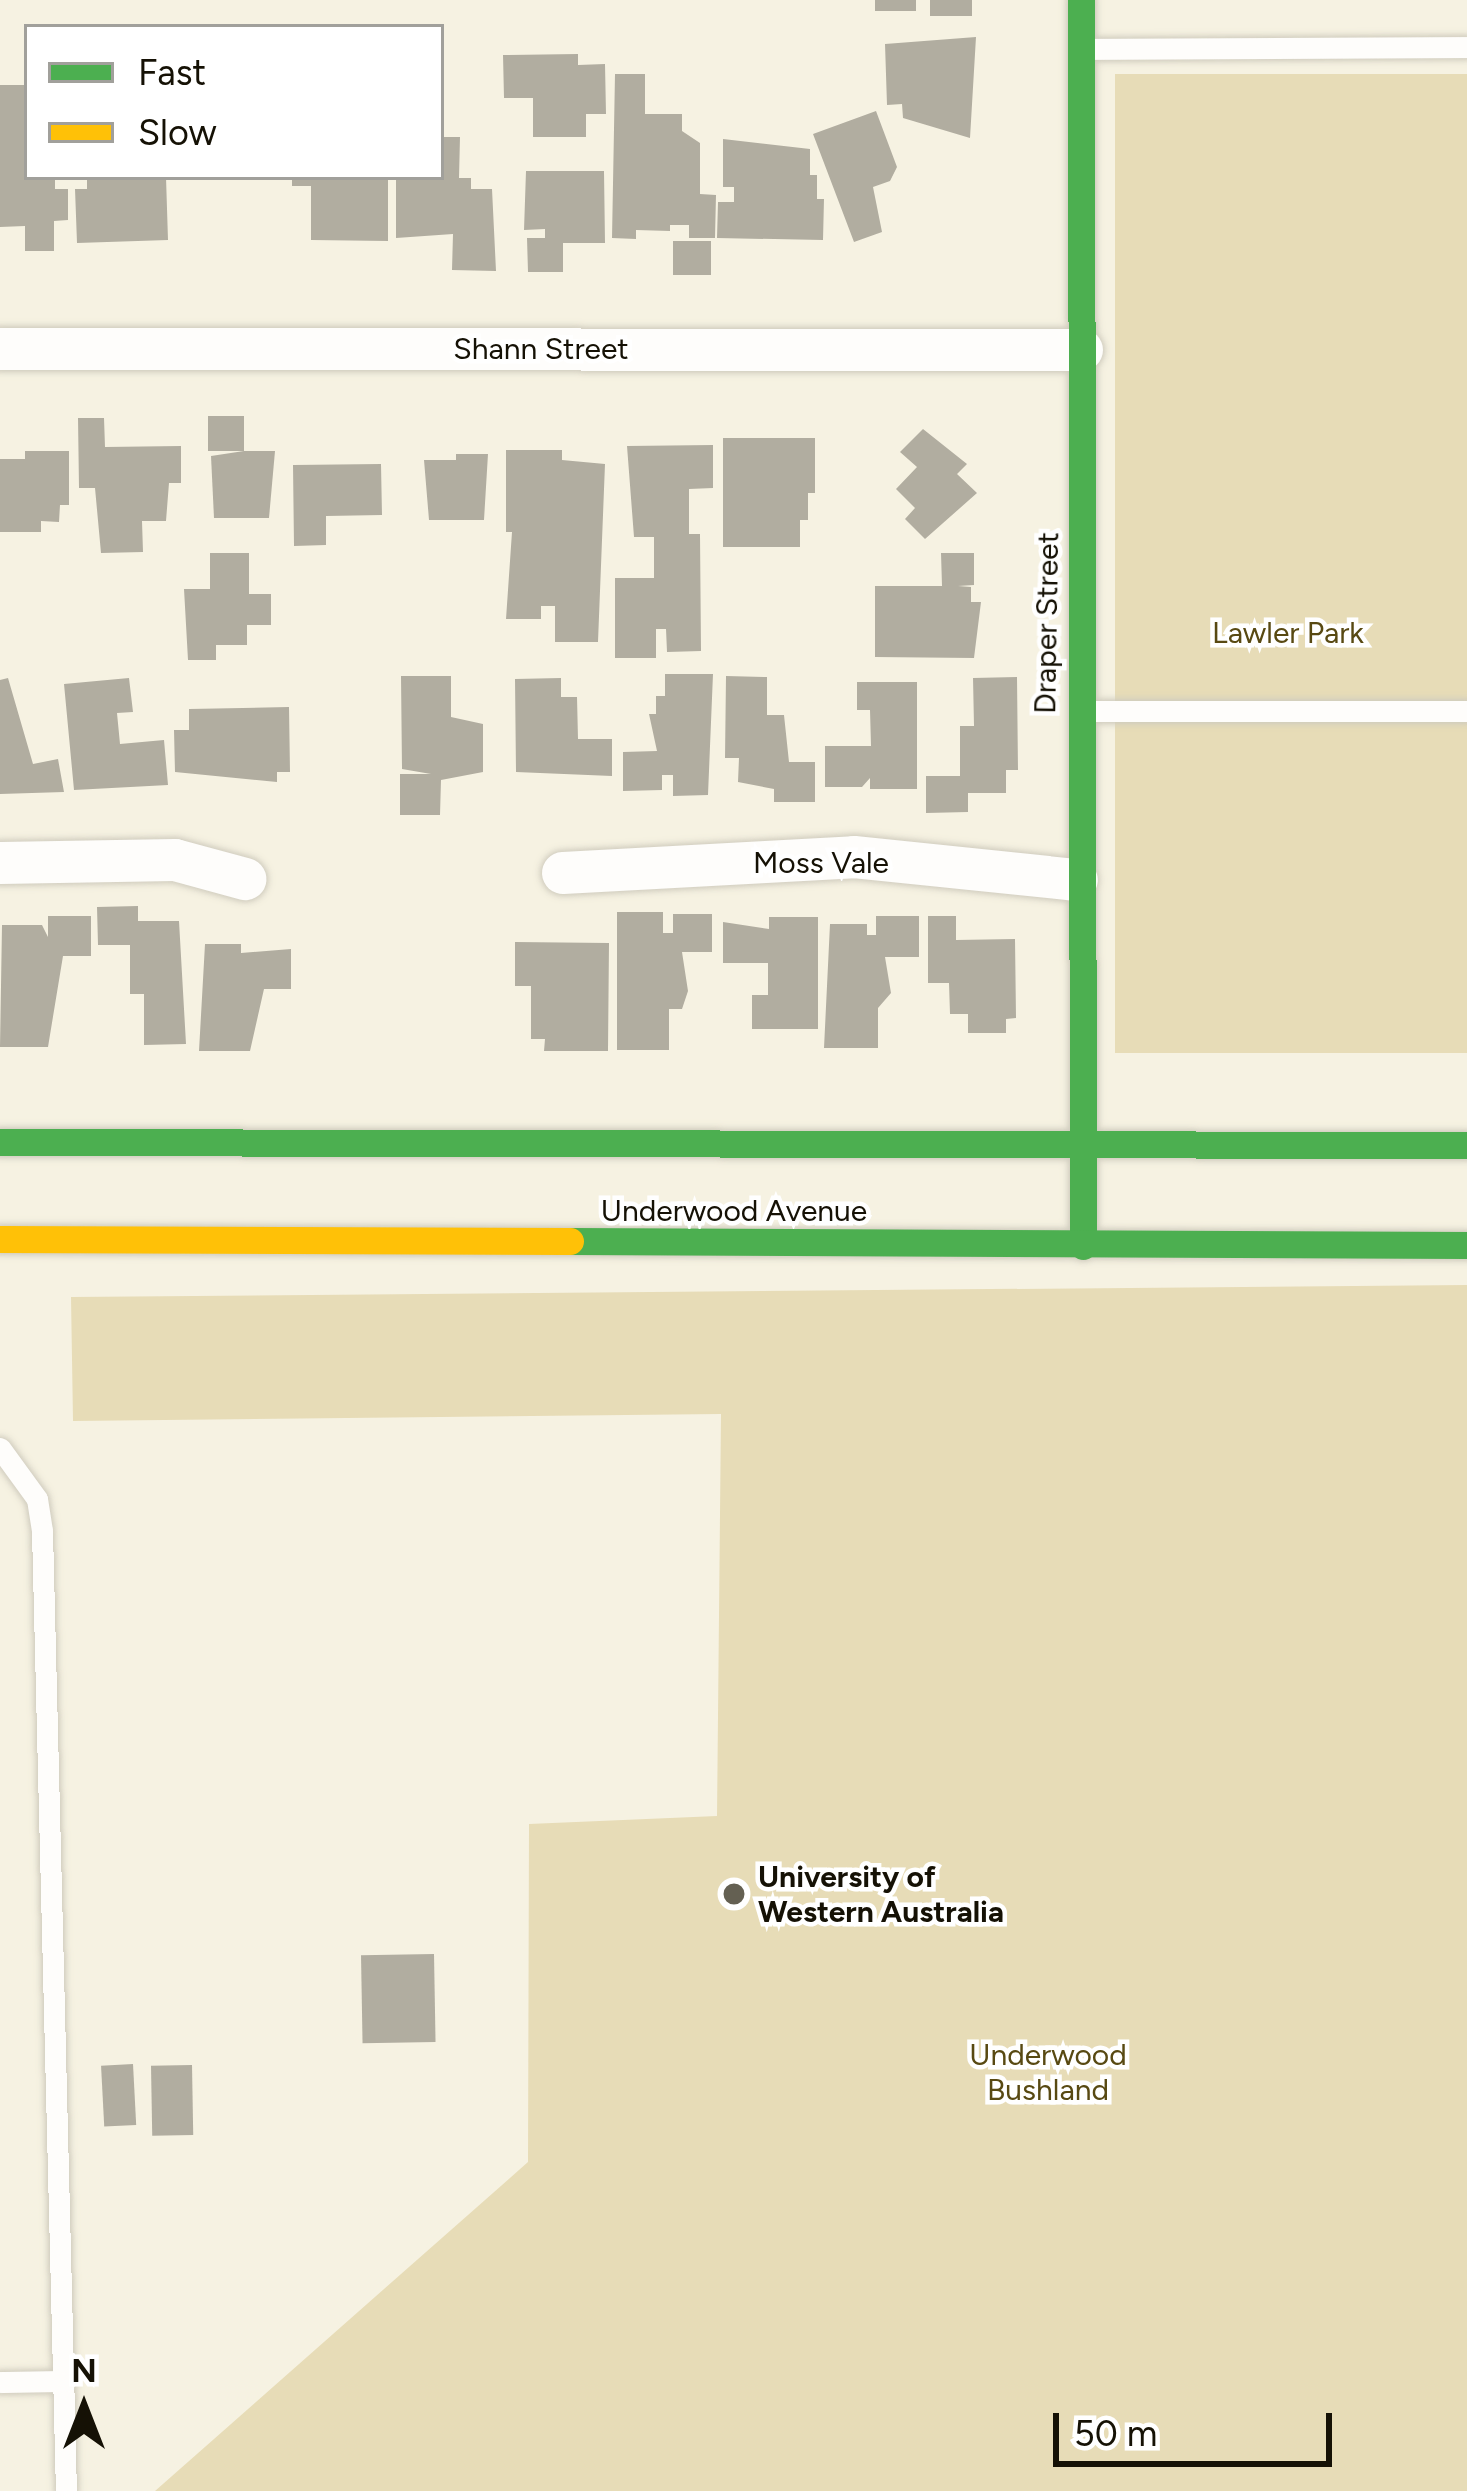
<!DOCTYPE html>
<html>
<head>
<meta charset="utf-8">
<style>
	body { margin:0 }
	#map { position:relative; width:1467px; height:2491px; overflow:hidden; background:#f6f2e2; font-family:Figtree,sans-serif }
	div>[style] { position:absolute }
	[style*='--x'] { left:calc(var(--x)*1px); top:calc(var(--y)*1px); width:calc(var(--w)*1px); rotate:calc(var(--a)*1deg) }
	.green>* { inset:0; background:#e7dcb7; transform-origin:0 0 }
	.building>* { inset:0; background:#b1ada0; transform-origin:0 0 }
	.roads { filter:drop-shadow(0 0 3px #d0ccbe) drop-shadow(0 0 3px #d0ccbe) }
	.lane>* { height:21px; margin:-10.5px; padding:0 10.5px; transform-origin:10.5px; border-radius:10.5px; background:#fefdfb }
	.street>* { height:42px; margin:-21px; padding:0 21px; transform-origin:21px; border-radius:21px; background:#fefdfb }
	.fast>* { height:27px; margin:-13.5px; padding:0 13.5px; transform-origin:13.5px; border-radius:13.5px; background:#4caf50 }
	.slow>* { height:27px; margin:-13.5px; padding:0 13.5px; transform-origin:13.5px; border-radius:13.5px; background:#ffc107 }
	.dots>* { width:33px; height:33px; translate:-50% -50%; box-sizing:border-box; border:6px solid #fff; border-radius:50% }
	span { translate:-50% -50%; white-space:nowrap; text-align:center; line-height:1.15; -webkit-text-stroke:9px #fff; paint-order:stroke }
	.street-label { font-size:30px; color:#151105 }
	.park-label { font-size:30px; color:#584912 }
	.poi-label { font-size:30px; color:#151105; font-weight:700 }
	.left { translate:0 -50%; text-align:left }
	.legend { position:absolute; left:24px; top:24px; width:420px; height:156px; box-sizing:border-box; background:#fff; border:3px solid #a1a09b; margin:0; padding:15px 21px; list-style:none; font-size:36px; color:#151105 }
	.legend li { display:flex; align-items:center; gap:24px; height:60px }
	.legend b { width:60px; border:3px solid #a1a09b }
	.north { position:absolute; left:24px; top:2347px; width:120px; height:120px; -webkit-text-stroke:9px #fff; paint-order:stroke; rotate:0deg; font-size:33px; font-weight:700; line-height:48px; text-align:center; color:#151105 }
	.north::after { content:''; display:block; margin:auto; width:42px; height:54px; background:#151105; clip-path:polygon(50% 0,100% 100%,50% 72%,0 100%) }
	.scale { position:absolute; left:1053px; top:2413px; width:279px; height:54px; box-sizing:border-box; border:6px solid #151105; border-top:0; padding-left:15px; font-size:36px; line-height:42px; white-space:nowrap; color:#151105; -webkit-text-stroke:9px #fff; paint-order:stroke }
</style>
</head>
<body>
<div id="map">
	<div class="green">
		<div style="left:1115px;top:74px;width:352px;height:979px"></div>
		<div style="clip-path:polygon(1467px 1285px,1467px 2491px,155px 2491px,528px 2162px,529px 1824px,717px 1816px,721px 1414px,73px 1421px,71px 1297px)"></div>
	</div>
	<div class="building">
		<div style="left:875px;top:0;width:41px;height:11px"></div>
		<div style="left:930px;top:0;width:42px;height:16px"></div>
		<div style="clip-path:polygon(976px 37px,970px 138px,903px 118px,902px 104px,887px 105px,885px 44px)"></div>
		<div style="clip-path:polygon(578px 54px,578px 65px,605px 64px,606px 114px,586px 114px,586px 137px,533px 137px,533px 98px,504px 98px,503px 55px)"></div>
		<div style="clip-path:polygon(615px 74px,645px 74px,645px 114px,682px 114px,682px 131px,700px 143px,700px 194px,716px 195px,715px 238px,689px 238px,689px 225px,670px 225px,670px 231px,636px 230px,636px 239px,612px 238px)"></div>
		<div style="clip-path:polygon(0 85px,27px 85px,27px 177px,55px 177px,55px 189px,68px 189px,68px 220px,54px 221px,54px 251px,25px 251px,25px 226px,0 227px)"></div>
		<div style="clip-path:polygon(876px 111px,897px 167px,890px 181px,873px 187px,882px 232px,854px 242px,813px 134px)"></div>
		<div style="clip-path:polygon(441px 137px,460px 137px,459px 178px,471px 178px,471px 189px,492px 189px,496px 271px,452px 270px,453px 234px,396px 238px,396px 177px,441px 177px)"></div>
		<div style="clip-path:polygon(723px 139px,810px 149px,810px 175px,817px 175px,817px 199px,824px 199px,823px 240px,717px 238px,718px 202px,734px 202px,734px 187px,723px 187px)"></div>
		<div style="clip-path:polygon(526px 171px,604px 171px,605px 243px,563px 243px,563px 272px,528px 272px,527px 238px,545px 238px,545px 229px,524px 230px)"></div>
		<div style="clip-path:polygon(87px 177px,166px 177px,168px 240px,77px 243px,75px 189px,87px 189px)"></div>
		<div style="clip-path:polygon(292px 177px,388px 177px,388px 241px,311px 240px,311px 186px,292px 186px)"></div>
		<div style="left:711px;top:241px;width:34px;height:38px;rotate:90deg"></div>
		<div style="left:208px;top:416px;width:36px;height:35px"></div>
		<div style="clip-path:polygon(78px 418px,104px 418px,105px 447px,181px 446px,181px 483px,169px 483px,166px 521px,142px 521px,143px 552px,101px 553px,95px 488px,79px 488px)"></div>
		<div style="clip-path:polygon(923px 429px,967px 464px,957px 474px,977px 493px,925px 539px,905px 519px,915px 508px,896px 489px,917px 467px,900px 452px)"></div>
		<div style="clip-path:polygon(723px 438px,815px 438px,815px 493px,808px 493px,808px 520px,800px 520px,800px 547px,723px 547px)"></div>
		<div style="clip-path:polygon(713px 445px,713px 488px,689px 489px,689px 534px,700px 534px,701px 651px,667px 652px,666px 629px,656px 629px,656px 658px,615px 658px,615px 578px,654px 578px,654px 537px,634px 537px,627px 446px)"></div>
		<div style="clip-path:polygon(506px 450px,562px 450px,562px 460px,605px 464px,598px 642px,555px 642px,555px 606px,541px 606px,541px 619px,506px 619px,512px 532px,506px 532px)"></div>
		<div style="clip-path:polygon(25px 451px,69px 451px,69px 505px,60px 505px,59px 522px,41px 521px,41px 532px,0 532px,0 459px,25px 459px)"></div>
		<div style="clip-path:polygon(244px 451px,275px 451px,269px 518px,214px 518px,211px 456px)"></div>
		<div style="clip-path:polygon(456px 454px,488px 454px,484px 520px,429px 520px,424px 460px,456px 460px)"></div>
		<div style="clip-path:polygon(381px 464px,382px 515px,326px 516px,326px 545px,294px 546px,293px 465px)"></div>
		<div style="clip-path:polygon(210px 553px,249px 553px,249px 594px,271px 594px,271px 625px,247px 625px,247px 645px,216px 645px,216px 660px,188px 660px,184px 589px,210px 589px)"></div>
		<div style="clip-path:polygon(941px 553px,974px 553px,974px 585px,958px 586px,971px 587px,971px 602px,981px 602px,974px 658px,875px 657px,875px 586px,942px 586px)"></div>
		<div style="clip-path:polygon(665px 674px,713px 674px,708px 795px,673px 796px,673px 775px,662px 775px,662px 790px,623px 791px,623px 752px,657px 751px,649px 714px,656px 714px,656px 696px,665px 696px)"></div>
		<div style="clip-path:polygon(401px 676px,451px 676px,451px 717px,483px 724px,483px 772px,441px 780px,440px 815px,400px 815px,400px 774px,431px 774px,402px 769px)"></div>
		<div style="clip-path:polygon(726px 676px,767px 677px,767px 715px,784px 715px,789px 762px,815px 762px,815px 802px,774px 802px,774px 789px,738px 782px,739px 758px,725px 758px)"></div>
		<div style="clip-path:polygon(1017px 677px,1018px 770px,1006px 770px,1006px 793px,968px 793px,968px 812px,926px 813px,926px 776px,960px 776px,960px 726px,974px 726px,973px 678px)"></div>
		<div style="clip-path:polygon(8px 678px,33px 764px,58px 759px,64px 792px,0 794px,0 680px)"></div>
		<div style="clip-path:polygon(129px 678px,133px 712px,117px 713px,120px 744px,164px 740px,168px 785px,74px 790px,64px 684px)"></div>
		<div style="clip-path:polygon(561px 678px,561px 697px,577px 697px,578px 739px,612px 739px,612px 776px,516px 772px,515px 679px)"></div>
		<div style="clip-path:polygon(857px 682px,917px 682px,917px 789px,870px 789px,870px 778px,862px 787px,825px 787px,825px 746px,871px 746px,870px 710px,857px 710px)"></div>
		<div style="clip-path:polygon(289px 707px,290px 772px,277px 772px,277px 782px,175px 772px,174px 730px,189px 730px,189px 709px)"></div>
		<div style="clip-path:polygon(138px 906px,138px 921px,179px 921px,186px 1044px,144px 1045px,144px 994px,130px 994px,130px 945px,98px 945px,97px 907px)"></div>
		<div style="clip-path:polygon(617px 912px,663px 912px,663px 933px,673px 933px,673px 914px,712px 914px,712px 952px,682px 952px,688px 991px,682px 1009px,669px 1009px,669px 1050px,617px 1050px)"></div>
		<div style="clip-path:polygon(48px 916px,91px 916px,91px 956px,63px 956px,48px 1047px,0 1047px,2px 925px,42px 925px,48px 937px)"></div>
		<div style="clip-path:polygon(876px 916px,919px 916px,919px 957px,885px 957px,891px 993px,878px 1008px,878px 1048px,824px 1048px,830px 924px,867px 924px,867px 935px,876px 935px)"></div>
		<div style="clip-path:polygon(928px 916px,956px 916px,956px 940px,1015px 939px,1016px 1018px,1006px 1019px,1006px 1033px,968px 1033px,968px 1014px,950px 1014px,949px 983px,928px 983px)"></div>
		<div style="clip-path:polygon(769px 917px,818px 917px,818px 1029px,752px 1029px,752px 995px,768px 995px,768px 963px,723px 963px,723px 922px,769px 929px)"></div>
		<div style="clip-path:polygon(515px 942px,609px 943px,608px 1051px,544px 1051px,545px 1039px,531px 1039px,531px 986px,515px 986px)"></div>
		<div style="clip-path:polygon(205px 944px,241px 944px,241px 953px,291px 949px,291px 989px,264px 989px,250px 1051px,199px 1051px)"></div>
		<div style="left:434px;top:1954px;width:88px;height:73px;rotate:89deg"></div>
		<div style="left:133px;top:2064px;width:61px;height:32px;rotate:87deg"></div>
		<div style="left:192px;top:2065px;width:70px;height:41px;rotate:89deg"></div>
	</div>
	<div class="roads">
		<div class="lane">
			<div style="--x:1082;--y:49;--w:385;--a:-0.3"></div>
			<div style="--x:1086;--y:711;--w:381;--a:0"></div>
			<div style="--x:0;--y:1448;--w:63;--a:54"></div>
			<div style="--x:37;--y:1499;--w:32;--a:81"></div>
			<div style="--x:42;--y:1531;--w:960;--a:88.57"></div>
			<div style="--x:0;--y:2382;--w:65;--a:-0.9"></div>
		</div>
		<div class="street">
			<div style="--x:0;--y:349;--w:1082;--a:0.05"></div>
			<div style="--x:0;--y:863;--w:175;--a:-1"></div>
			<div style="--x:175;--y:860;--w:73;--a:15.2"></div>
			<div style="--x:563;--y:873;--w:291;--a:-3.1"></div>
			<div style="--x:854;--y:857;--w:224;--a:5.9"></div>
		</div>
		<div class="fast">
			<div style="--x:1081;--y:0;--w:1246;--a:89.91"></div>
			<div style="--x:0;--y:1142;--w:1467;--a:0.12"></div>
			<div style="--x:570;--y:1241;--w:897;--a:0.26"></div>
		</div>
		<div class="slow">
			<div style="--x:0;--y:1239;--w:570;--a:0.2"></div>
		</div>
	</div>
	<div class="dots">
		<div style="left:734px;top:1894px;background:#646052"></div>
	</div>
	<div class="street-label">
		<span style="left:541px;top:349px">Shann Street</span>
		<span style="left:1047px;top:623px;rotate:-89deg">Draper Street</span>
		<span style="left:821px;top:863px">Moss Vale</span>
		<span style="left:734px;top:1211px">Underwood Avenue</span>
	</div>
	<div class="park-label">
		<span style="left:1288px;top:633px">Lawler Park</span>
		<span style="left:1048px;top:2072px">Underwood<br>Bushland</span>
	</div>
	<div class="poi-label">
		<span class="left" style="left:758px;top:1894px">University of<br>Western Australia</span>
	</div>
	<ul class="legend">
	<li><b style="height:15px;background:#4caf50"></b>Fast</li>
	<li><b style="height:15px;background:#ffc107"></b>Slow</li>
	</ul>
	<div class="north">N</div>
	<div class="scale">50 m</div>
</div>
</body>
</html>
